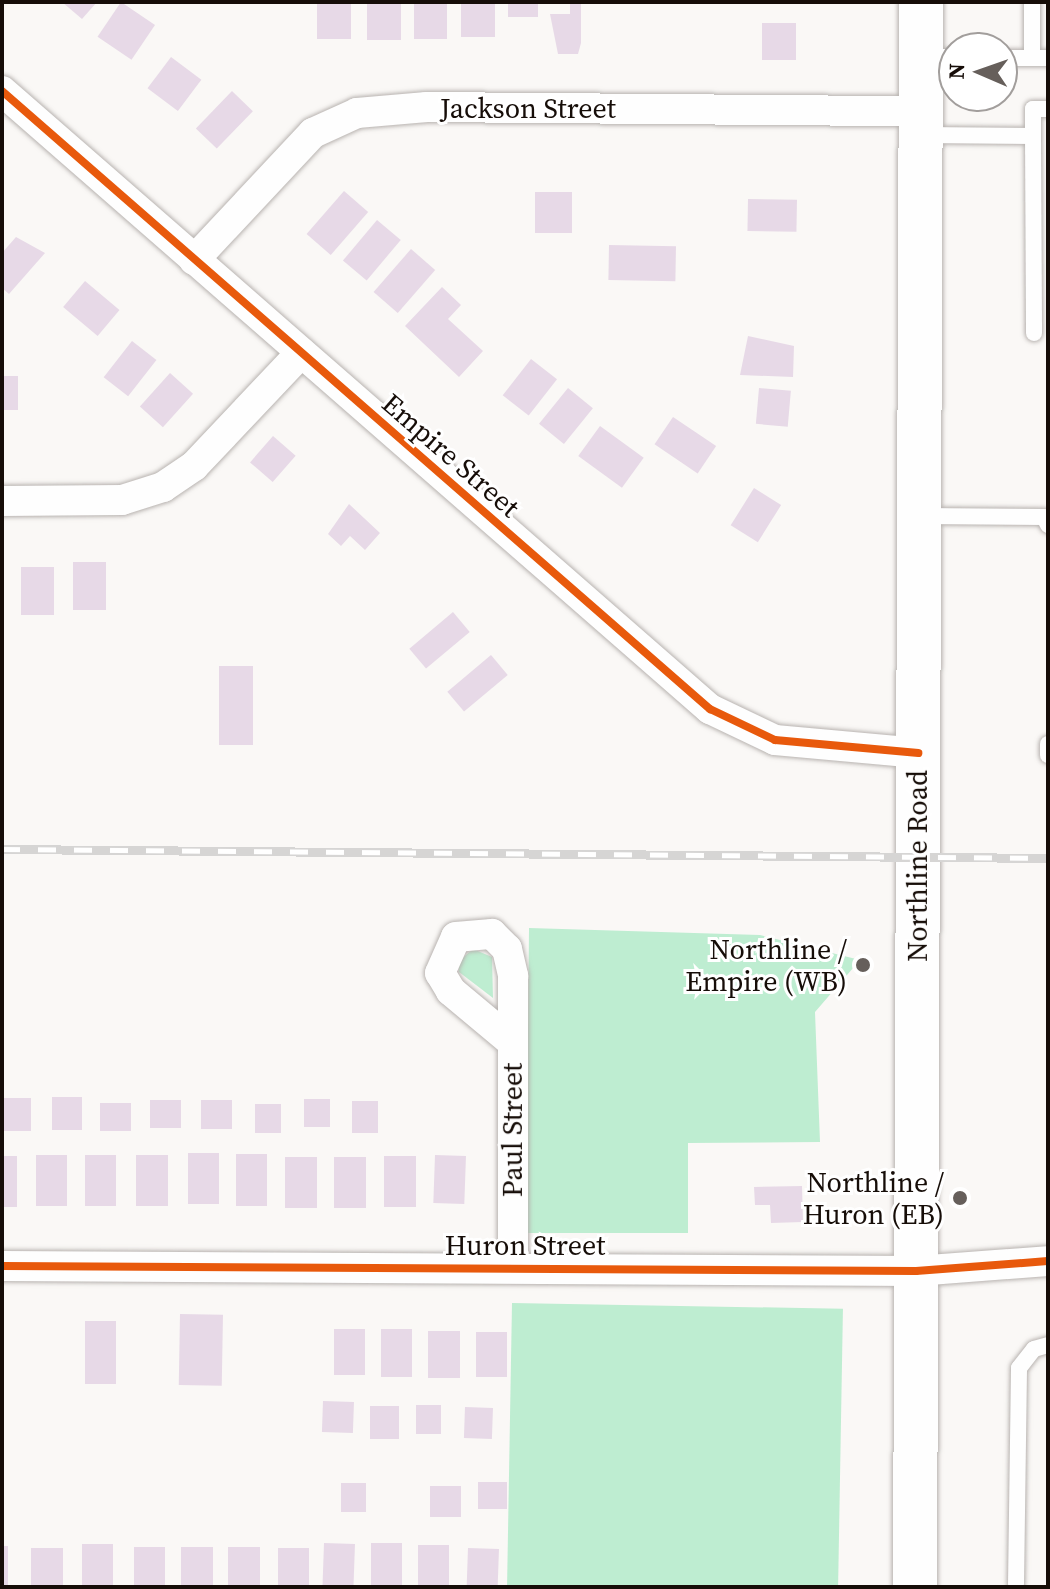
<!DOCTYPE html>
<html>
<head>
<meta charset="utf-8">
<style>
	body { margin:0 }
	#map { position:relative; width:1050px; height:1589px; overflow:hidden; background:#faf8f6; font-family:"Source Serif 4",serif }
	div>[style] { position:absolute }
	[style*='--x'] { left:calc(var(--x)*1px); top:calc(var(--y)*1px); width:calc(var(--w)*1px); rotate:calc(var(--a)*1deg) }
	.green>* { inset:0; background:#beedd1; transform-origin:0 0 }
	.building>* { inset:0; background:#e7d9e7; transform-origin:0 0 }
	.roads { filter:drop-shadow(0 0 2px #b8b3b0) drop-shadow(0 0 2px #b8b3b0) }
	.service>* { height:16px; margin:-8px; padding:0 8px; transform-origin:8px; border-radius:8px; background:#fefefe }
	.minor>* { height:30px; margin:-15px; padding:0 15px; transform-origin:15px; border-radius:15px; background:#fefefe }
	.secondary>* { height:44px; margin:-22px; padding:0 22px; transform-origin:22px; border-radius:22px; background:#fefefe }
	.rail>* { height:9px; margin-top:-4.5px; transform-origin:0; background:repeating-linear-gradient(90deg,#fff 0 18px,#d6d5d4 0 36px); box-sizing:border-box; border-block:2px solid #d6d5d4 }
	.cycleway>* { height:8px; margin:-4px; padding:0 4px; transform-origin:4px; border-radius:4px; background:#e8590c }
	.dots>* { width:22px; height:22px; translate:-50% -50%; box-sizing:border-box; border:4px solid #fff; border-radius:50% }
	span { translate:-50% -50%; white-space:nowrap; text-align:center; line-height:1.15; -webkit-text-stroke:6px #fff; paint-order:stroke }
	.street-label { font-size:28px; color:#160d08 }
	.poi-label { font-size:28px; color:#160d08 }
	.right { translate:-100% -50%; text-align:right }
	.frame { position:absolute; inset:0; border:4px solid #160d08; pointer-events:none }
	.north { position:absolute; left:938px; top:32px; width:80px; height:80px; box-sizing:border-box; background:#fff; border:2px solid #a29e9c; border-radius:50%; rotate:272deg; font-size:22px; font-weight:700; line-height:32px; text-align:center; color:#160d08 }
	.north::after { content:''; display:block; margin:auto; width:28px; height:36px; background:#665f5b; clip-path:polygon(50% 0,100% 100%,50% 72%,0 100%) }
</style>
</head>
<body>
<div id="map">
	<div class="green">
		<div style="clip-path:polygon(529px 928px,760px 935px,860px 960px,815px 1012px,820px 1142px,688px 1143px,688px 1233px,526px 1233px)"></div>
		<div style="clip-path:polygon(473px 949px,492px 957px,493px 998px,459px 972px,459px 961px)"></div>
		<div style="left:512px;top:1303px;width:331px;height:284px;rotate:1deg"></div>
	</div>
	<div class="building">
		<div style="clip-path:polygon(62px 2px,97px 2px,82px 19px)"></div>
		<div style="left:121px;top:2px;width:41px;height:42px;rotate:34deg"></div>
		<div style="left:317px;top:2px;width:34px;height:37px"></div>
		<div style="left:367px;top:2px;width:34px;height:38px"></div>
		<div style="left:414px;top:2px;width:33px;height:37px"></div>
		<div style="left:461px;top:2px;width:34px;height:35px"></div>
		<div style="left:508px;top:2px;width:30px;height:15px"></div>
		<div style="clip-path:polygon(570px 2px,581px 2px,581px 43px,578px 54px,558px 54px,550px 14px,570px 14px)"></div>
		<div style="left:762px;top:23px;width:34px;height:37px"></div>
		<div style="left:171px;top:57px;width:38px;height:39px;rotate:37deg"></div>
		<div style="left:232px;top:91px;width:29px;height:52px;rotate:44deg"></div>
		<div style="left:344px;top:191px;width:32px;height:57px;rotate:41deg"></div>
		<div style="left:572px;top:192px;width:41px;height:37px;rotate:90deg"></div>
		<div style="left:748px;top:199px;width:49px;height:32px;rotate:1deg"></div>
		<div style="left:377px;top:220px;width:31px;height:53px;rotate:40deg"></div>
		<div style="clip-path:polygon(16px 237px,45px 253px,9px 294px,2px 288px,2px 253px)"></div>
		<div style="left:609px;top:245px;width:67px;height:35px;rotate:1deg"></div>
		<div style="left:411px;top:249px;width:32px;height:57px;rotate:41deg"></div>
		<div style="left:85px;top:281px;width:45px;height:34px;rotate:40deg"></div>
		<div style="clip-path:polygon(442px 287px,461px 305px,448px 319px,483px 351px,459px 377px,405px 326px)"></div>
		<div style="clip-path:polygon(748px 336px,794px 346px,793px 377px,740px 375px)"></div>
		<div style="left:132px;top:341px;width:31px;height:46px;rotate:38deg"></div>
		<div style="left:531px;top:359px;width:33px;height:46px;rotate:38deg"></div>
		<div style="left:170px;top:373px;width:31px;height:45px;rotate:42deg"></div>
		<div style="left:2px;top:376px;width:16px;height:34px"></div>
		<div style="left:568px;top:388px;width:32px;height:46px;rotate:39deg"></div>
		<div style="left:759px;top:388px;width:32px;height:36px;rotate:5deg"></div>
		<div style="left:673px;top:417px;width:52px;height:33px;rotate:34deg"></div>
		<div style="left:600px;top:426px;width:54px;height:37px;rotate:36deg"></div>
		<div style="left:273px;top:436px;width:30px;height:35px;rotate:41deg"></div>
		<div style="left:754px;top:488px;width:32px;height:44px;rotate:32deg"></div>
		<div style="clip-path:polygon(349px 504px,380px 533px,365px 550px,350px 536px,341px 546px,328px 534px)"></div>
		<div style="left:73px;top:562px;width:33px;height:48px"></div>
		<div style="left:21px;top:567px;width:33px;height:48px"></div>
		<div style="left:453px;top:612px;width:26px;height:57px;rotate:50deg"></div>
		<div style="left:491px;top:655px;width:26px;height:57px;rotate:50deg"></div>
		<div style="left:219px;top:666px;width:34px;height:79px"></div>
		<div style="left:52px;top:1097px;width:30px;height:33px"></div>
		<div style="left:2px;top:1098px;width:29px;height:33px"></div>
		<div style="left:304px;top:1099px;width:26px;height:28px"></div>
		<div style="left:150px;top:1100px;width:31px;height:28px"></div>
		<div style="left:201px;top:1100px;width:31px;height:29px"></div>
		<div style="left:352px;top:1101px;width:26px;height:32px"></div>
		<div style="left:100px;top:1103px;width:31px;height:28px"></div>
		<div style="left:281px;top:1104px;width:29px;height:26px;rotate:90deg"></div>
		<div style="left:188px;top:1153px;width:31px;height:51px"></div>
		<div style="left:267px;top:1154px;width:52px;height:31px;rotate:90deg"></div>
		<div style="left:36px;top:1155px;width:31px;height:51px"></div>
		<div style="left:85px;top:1155px;width:31px;height:51px"></div>
		<div style="left:136px;top:1155px;width:32px;height:51px"></div>
		<div style="left:435px;top:1155px;width:31px;height:48px;rotate:2deg"></div>
		<div style="left:2px;top:1156px;width:15px;height:51px"></div>
		<div style="left:384px;top:1156px;width:32px;height:51px"></div>
		<div style="left:285px;top:1157px;width:32px;height:51px"></div>
		<div style="left:334px;top:1157px;width:32px;height:51px"></div>
		<div style="clip-path:polygon(802px 1186px,803px 1222px,771px 1223px,770px 1205px,755px 1205px,754px 1187px)"></div>
		<div style="left:180px;top:1314px;width:43px;height:71px;rotate:1deg"></div>
		<div style="left:85px;top:1321px;width:31px;height:63px"></div>
		<div style="left:334px;top:1329px;width:31px;height:46px"></div>
		<div style="left:412px;top:1329px;width:48px;height:31px;rotate:90deg"></div>
		<div style="left:428px;top:1331px;width:32px;height:47px"></div>
		<div style="left:476px;top:1332px;width:31px;height:45px"></div>
		<div style="left:323px;top:1401px;width:31px;height:31px;rotate:2deg"></div>
		<div style="left:416px;top:1405px;width:25px;height:29px"></div>
		<div style="left:370px;top:1406px;width:29px;height:33px"></div>
		<div style="left:465px;top:1407px;width:28px;height:31px;rotate:2deg"></div>
		<div style="left:478px;top:1482px;width:29px;height:27px"></div>
		<div style="left:341px;top:1483px;width:25px;height:29px"></div>
		<div style="left:461px;top:1486px;width:31px;height:31px;rotate:90deg"></div>
		<div style="left:324px;top:1543px;width:31px;height:44px;rotate:2deg"></div>
		<div style="left:371px;top:1543px;width:31px;height:44px"></div>
		<div style="left:82px;top:1544px;width:31px;height:43px"></div>
		<div style="left:449px;top:1545px;width:42px;height:31px;rotate:90deg"></div>
		<div style="left:2px;top:1546px;width:6px;height:41px"></div>
		<div style="left:165px;top:1547px;width:40px;height:31px;rotate:90deg"></div>
		<div style="left:181px;top:1547px;width:32px;height:40px"></div>
		<div style="left:228px;top:1547px;width:32px;height:40px"></div>
		<div style="left:31px;top:1548px;width:32px;height:39px"></div>
		<div style="left:278px;top:1548px;width:31px;height:39px"></div>
		<div style="left:468px;top:1548px;width:31px;height:39px;rotate:2deg"></div>
	</div>
	<div class="roads">
		<div class="service">
			<div style="--x:924;--y:57;--w:30;--a:0"></div>
			<div style="--x:1002;--y:58;--w:46;--a:0"></div>
			<div style="--x:1032;--y:58;--w:56;--a:-90"></div>
			<div style="--x:922;--y:135;--w:111;--a:0.5"></div>
			<div style="--x:1033;--y:136;--w:27;--a:-90"></div>
			<div style="--x:1033;--y:109;--w:15;--a:0"></div>
			<div style="--x:1033;--y:136;--w:197;--a:89.7"></div>
			<div style="--x:921;--y:516;--w:123;--a:0.5"></div>
			<div style="--x:1044;--y:517;--w:9;--a:63"></div>
			<div style="--x:1048;--y:755;--w:11;--a:-90"></div>
			<div style="--x:1016;--y:1584;--w:216;--a:-89.2"></div>
			<div style="--x:1019;--y:1368;--w:24;--a:-52"></div>
			<div style="--x:1034;--y:1349;--w:15;--a:-16"></div>
		</div>
		<div class="minor">
			<div style="--x:2;--y:91;--w:940;--a:41.12"></div>
			<div style="--x:710;--y:709;--w:72;--a:25.5"></div>
			<div style="--x:775;--y:740;--w:144;--a:5.2"></div>
			<div style="--x:194;--y:260;--w:174;--a:-46.9"></div>
			<div style="--x:313;--y:133;--w:48;--a:-24.4"></div>
			<div style="--x:357;--y:113;--w:70;--a:-4.9"></div>
			<div style="--x:427;--y:107;--w:494;--a:0.5"></div>
			<div style="--x:2;--y:501;--w:120;--a:-0.5"></div>
			<div style="--x:122;--y:500;--w:43;--a:-17.6"></div>
			<div style="--x:163;--y:487;--w:37;--a:-34"></div>
			<div style="--x:194;--y:466;--w:156;--a:-46.6"></div>
			<div style="--x:512;--y:1042;--w:80;--a:-140.1"></div>
			<div style="--x:451;--y:991;--w:21;--a:-121"></div>
			<div style="--x:440;--y:973;--w:39;--a:-66"></div>
			<div style="--x:456;--y:937;--w:36;--a:-5"></div>
			<div style="--x:492;--y:934;--w:21;--a:45"></div>
			<div style="--x:507;--y:949;--w:28;--a:77"></div>
			<div style="--x:513;--y:976;--w:291;--a:90"></div>
			<div style="--x:2;--y:1266;--w:914;--a:0.31"></div>
			<div style="--x:916;--y:1271;--w:132;--a:-4.3"></div>
		</div>
		<div class="secondary">
			<div style="--x:915;--y:1587;--w:1585;--a:-89.78"></div>
		</div>
	</div>
	<div class="rail">
		<div style="--x:2;--y:849;--w:1046;--a:0.49"></div>
	</div>
	<div class="cycleway">
		<div style="--x:2;--y:91;--w:940;--a:41.12"></div>
		<div style="--x:710;--y:709;--w:72;--a:25.5"></div>
		<div style="--x:775;--y:740;--w:144;--a:5.2"></div>
		<div style="--x:2;--y:1266;--w:914;--a:0.31"></div>
		<div style="--x:916;--y:1271;--w:132;--a:-4.3"></div>
	</div>
	<div class="dots">
		<div style="left:863px;top:965px;background:#665f5b"></div>
		<div style="left:960px;top:1198px;background:#665f5b"></div>
	</div>
	<div class="street-label">
		<span style="left:528px;top:108px">Jackson Street</span>
		<span style="left:451px;top:455px;rotate:41deg">Empire Street</span>
		<span style="left:917px;top:866px;rotate:-90deg">Northline Road</span>
		<span style="left:512px;top:1130px;rotate:-90deg">Paul Street</span>
		<span style="left:525px;top:1245px">Huron Street</span>
	</div>
	<div class="poi-label">
		<span class="right" style="left:847px;top:965px">Northline /<br>Empire (WB)</span>
		<span class="right" style="left:944px;top:1198px">Northline /<br>Huron (EB)</span>
	</div>
	<div class="frame"></div>
	<div class="north">N</div>
</div>
</body>
</html>
